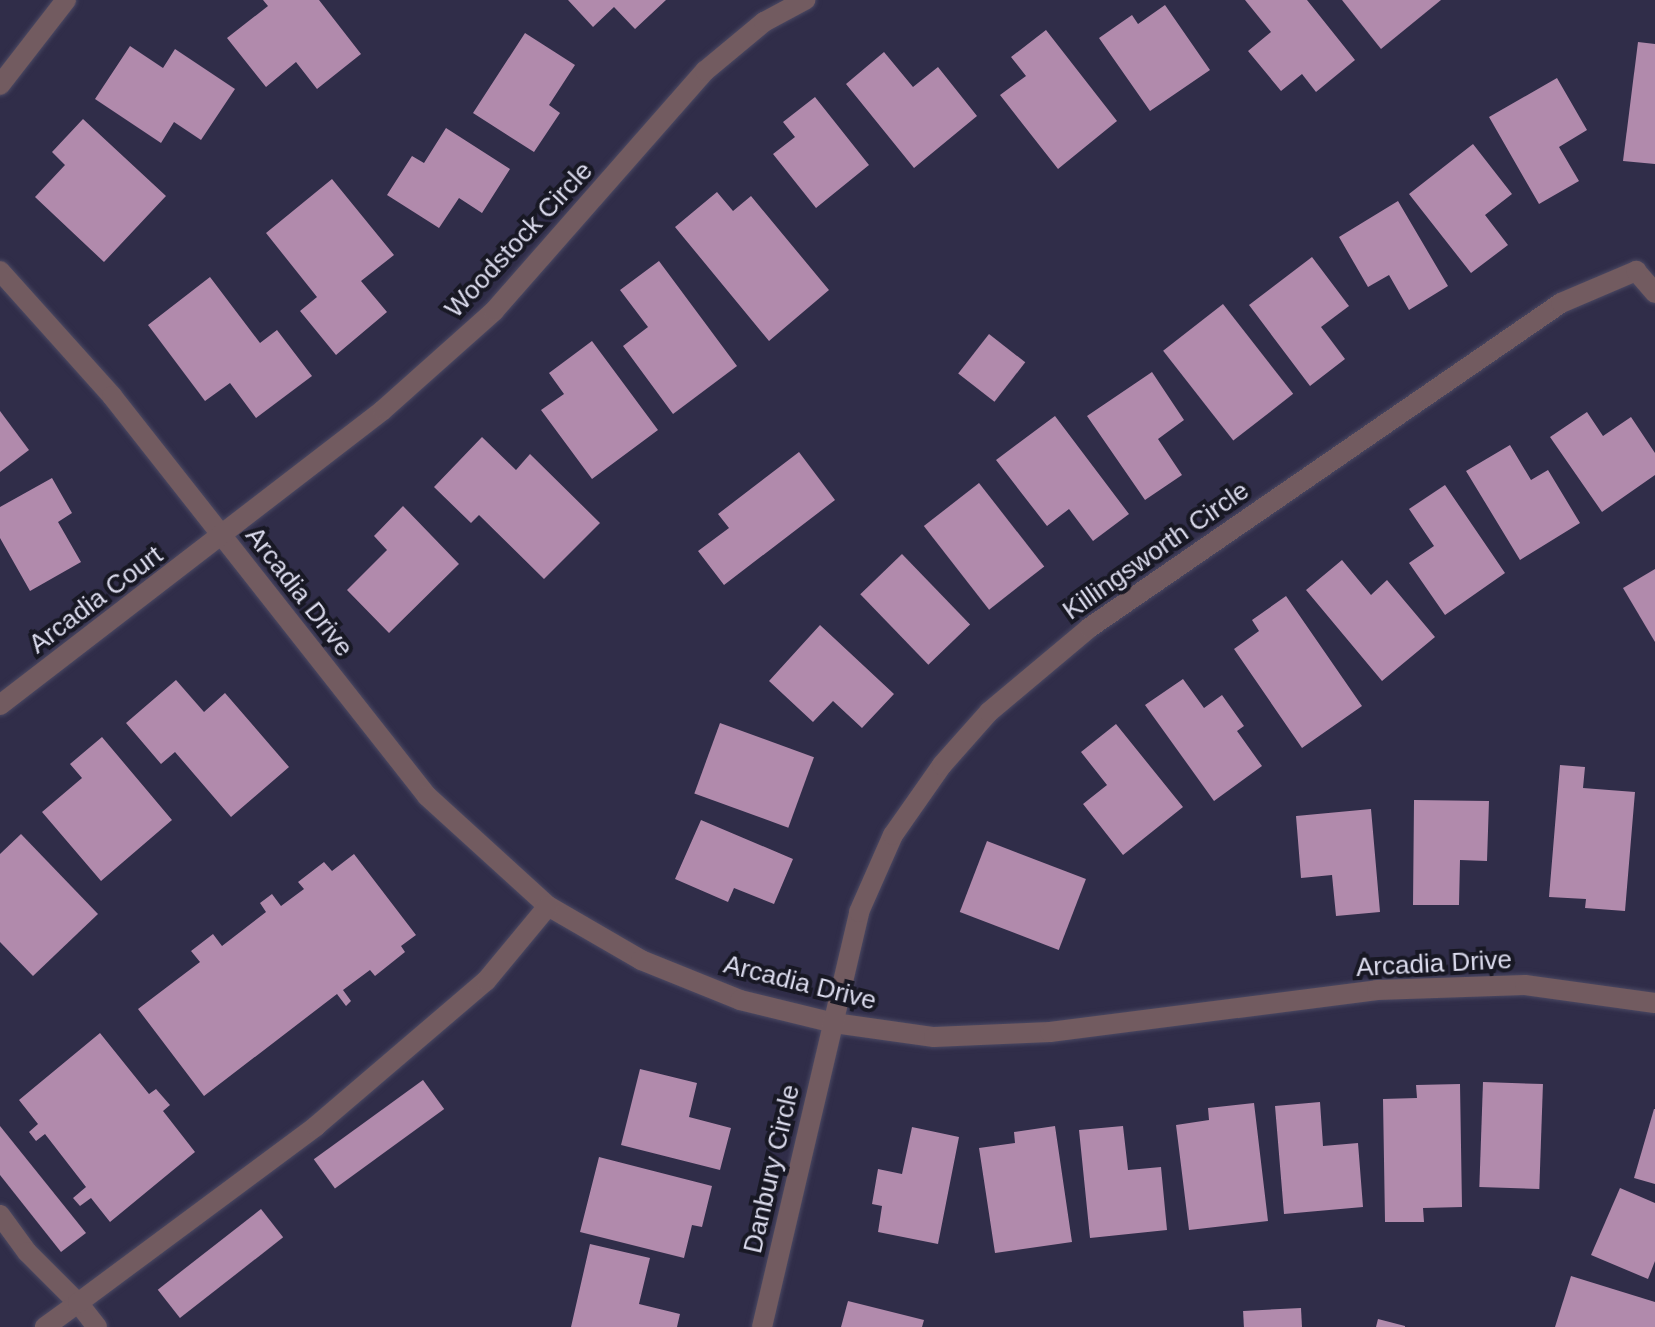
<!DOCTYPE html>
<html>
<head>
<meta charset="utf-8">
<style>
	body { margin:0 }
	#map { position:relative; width:1655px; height:1327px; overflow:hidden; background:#302d49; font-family:Helvetica,sans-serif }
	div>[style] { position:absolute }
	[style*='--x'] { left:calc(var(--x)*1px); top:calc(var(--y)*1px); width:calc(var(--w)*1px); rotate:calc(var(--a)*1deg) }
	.building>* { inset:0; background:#b18aac; transform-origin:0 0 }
	.roads { filter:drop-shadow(0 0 2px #4b4963) drop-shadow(0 0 2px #4b4963) }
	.minor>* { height:20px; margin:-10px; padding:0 10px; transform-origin:10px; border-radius:10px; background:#725b60 }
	span { translate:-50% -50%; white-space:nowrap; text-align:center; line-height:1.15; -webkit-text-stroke:8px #181824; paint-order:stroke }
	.street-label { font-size:26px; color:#dadaec }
</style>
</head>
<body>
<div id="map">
	<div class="building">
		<div style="clip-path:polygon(263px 0,319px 0,361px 54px,317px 89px,296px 62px,266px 87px,227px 38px,268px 6px)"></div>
		<div style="clip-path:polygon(568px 0,666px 0,635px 29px,614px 7px,593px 27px)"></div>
		<div style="clip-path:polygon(1245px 0,1307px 0,1355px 60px,1316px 92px,1302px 74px,1281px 91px,1248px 51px,1271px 32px)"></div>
		<div style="clip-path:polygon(1342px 0,1441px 0,1381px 49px)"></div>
		<div style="clip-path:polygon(1165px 5px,1210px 70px,1150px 111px,1099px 38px,1132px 15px,1138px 24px)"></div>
		<div style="clip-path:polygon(1046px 30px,1117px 121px,1058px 169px,1000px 95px,1026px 76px,1011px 57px)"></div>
		<div style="clip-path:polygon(525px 33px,575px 65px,549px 105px,560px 113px,534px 152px,473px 113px)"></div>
		<div style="clip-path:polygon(1638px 42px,1655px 44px,1655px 164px,1623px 161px)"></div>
		<div style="clip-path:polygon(130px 46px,163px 68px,175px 49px,235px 89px,201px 140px,174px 122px,161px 143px,95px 99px)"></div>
		<div style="clip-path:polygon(884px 52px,913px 87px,938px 67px,977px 116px,914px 168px,846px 84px)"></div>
		<div style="clip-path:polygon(1557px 78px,1587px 130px,1559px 147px,1579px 181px,1539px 204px,1489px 117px)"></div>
		<div style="clip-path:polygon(815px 97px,869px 165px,816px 208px,773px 154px,795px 137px,783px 122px)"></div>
		<div style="clip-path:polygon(83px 119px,166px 196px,104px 262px,35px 197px,65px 165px,52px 152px)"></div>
		<div style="clip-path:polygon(446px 128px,510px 169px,482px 213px,459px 198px,439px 228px,387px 195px,412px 156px,424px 163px)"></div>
		<div style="clip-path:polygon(1473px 144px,1512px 194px,1485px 215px,1508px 245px,1471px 273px,1409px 194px)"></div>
		<div style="clip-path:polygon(332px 179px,394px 255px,361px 281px,387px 312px,336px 355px,300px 311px,317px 297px,266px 233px)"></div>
		<div style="clip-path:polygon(717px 192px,733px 211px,751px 196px,829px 290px,769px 341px,675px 227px)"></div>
		<div style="clip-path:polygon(1398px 201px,1448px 286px,1409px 310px,1389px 275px,1368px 287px,1339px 237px)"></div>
		<div style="clip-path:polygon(1312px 257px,1349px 306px,1321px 327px,1345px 359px,1310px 386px,1249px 305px)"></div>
		<div style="clip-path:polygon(659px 261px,737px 366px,673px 414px,623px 346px,648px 327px,620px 290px)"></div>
		<div style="clip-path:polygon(210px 277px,260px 343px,277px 330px,312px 376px,256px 418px,230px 383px,205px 401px,148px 325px)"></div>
		<div style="left:1223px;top:304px;width:114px;height:76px;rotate:52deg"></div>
		<div style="left:989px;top:334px;width:46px;height:50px;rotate:38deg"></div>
		<div style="clip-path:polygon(592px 341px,658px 430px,592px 479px,541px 410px,564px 394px,549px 373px)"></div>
		<div style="clip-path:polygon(1152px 372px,1184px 420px,1158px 439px,1182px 475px,1145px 500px,1087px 416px)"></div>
		<div style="clip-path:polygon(0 411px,29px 450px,0 472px)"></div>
		<div style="clip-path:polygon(1587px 412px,1603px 436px,1631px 417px,1655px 453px,1655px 475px,1602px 512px,1550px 437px)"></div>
		<div style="clip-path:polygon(1055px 416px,1129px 514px,1093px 541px,1069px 509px,1047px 526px,996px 460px)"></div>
		<div style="clip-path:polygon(482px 437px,516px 470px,530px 454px,600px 523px,544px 579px,479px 515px,471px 523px,434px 487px)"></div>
		<div style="clip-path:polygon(1510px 445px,1531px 480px,1548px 470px,1580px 523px,1520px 560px,1466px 471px)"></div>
		<div style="clip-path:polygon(799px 452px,835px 500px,724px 585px,698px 551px,729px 528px,718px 514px)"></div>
		<div style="clip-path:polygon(52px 478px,72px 513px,58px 522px,81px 562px,30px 591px,0 538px,0 507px)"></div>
		<div style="left:979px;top:483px;width:106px;height:70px;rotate:52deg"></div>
		<div style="clip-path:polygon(1445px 485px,1505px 573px,1445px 615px,1409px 563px,1434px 546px,1409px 509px)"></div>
		<div style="clip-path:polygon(403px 506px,459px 564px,389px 633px,347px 590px,387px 550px,374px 536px)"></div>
		<div style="left:902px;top:554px;width:98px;height:58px;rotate:46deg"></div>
		<div style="clip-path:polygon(1342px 560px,1371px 595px,1387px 580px,1435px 637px,1382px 681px,1306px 590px)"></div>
		<div style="clip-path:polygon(1655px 569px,1655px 642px,1623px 588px)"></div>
		<div style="clip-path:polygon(1286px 596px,1362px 706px,1302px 748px,1234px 649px,1259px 631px,1252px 620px)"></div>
		<div style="clip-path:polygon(820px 625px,894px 694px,862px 728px,833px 701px,813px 722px,769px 681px)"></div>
		<div style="clip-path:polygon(1183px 679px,1204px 708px,1222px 695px,1244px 726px,1237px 731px,1262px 766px,1214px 801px,1145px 705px)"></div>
		<div style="clip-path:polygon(176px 680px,204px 712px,225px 693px,289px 767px,231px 817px,175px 752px,161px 764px,126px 723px)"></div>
		<div style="left:720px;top:723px;width:100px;height:75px;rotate:20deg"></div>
		<div style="clip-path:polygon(1116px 724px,1183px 807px,1123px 855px,1083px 804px,1107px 785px,1081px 752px)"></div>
		<div style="clip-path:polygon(102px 737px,172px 820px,101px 881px,42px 812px,82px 778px,70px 764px)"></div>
		<div style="clip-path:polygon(1560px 765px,1585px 767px,1583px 788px,1635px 792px,1625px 911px,1585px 908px,1586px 899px,1549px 897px)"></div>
		<div style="clip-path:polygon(1414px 800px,1489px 801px,1487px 861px,1460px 860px,1459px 905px,1413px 905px)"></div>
		<div style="clip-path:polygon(1371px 809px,1380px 912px,1336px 916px,1332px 875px,1301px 878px,1296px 816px)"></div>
		<div style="clip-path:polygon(701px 820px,793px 859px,774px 904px,734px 888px,728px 902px,675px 879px)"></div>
		<div style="clip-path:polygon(21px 834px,98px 914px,33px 976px,0 942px,0 854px)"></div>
		<div style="left:987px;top:841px;width:106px;height:76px;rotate:21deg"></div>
		<div style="clip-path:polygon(354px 854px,416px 935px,401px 946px,405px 952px,375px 976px,370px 970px,343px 990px,351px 1001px,346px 1006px,337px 994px,204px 1096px,138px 1009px,200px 962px,191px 951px,213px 934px,222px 946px,266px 912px,260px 903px,272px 894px,281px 906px,304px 889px,298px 882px,324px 862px,332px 871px)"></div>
		<div style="clip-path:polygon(100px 1033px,149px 1094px,156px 1089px,170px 1105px,163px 1111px,195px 1152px,110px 1222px,91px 1198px,80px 1206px,73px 1198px,86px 1187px,45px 1134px,36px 1141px,29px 1132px,38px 1124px,19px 1100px)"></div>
		<div style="clip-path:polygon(640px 1069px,697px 1083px,689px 1117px,731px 1128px,720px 1170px,621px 1145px)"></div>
		<div style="left:423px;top:1080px;width:36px;height:135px;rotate:54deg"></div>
		<div style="left:1483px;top:1082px;width:60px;height:105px;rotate:2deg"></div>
		<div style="clip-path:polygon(1460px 1084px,1462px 1207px,1423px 1208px,1424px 1222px,1385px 1222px,1383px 1099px,1417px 1098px,1416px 1085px)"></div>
		<div style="clip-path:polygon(1320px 1102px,1323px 1146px,1358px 1143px,1363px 1207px,1284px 1214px,1275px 1106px)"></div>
		<div style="clip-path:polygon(1254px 1103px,1268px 1221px,1189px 1230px,1176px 1125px,1209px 1120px,1208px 1108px)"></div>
		<div style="clip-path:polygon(1654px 1109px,1655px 1109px,1655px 1184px,1634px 1178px)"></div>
		<div style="clip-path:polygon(0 1126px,86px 1233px,61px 1252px,0 1175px)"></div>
		<div style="clip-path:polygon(1055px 1126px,1072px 1242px,995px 1253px,979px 1148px,1015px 1143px,1014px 1132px)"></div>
		<div style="clip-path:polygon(1123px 1126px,1128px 1170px,1161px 1167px,1167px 1230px,1090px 1238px,1079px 1130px)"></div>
		<div style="clip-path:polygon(912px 1127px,959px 1137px,938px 1244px,878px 1232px,882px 1206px,872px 1204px,878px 1169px,902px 1174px)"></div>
		<div style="clip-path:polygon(599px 1157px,712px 1186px,702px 1227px,692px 1225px,684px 1258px,580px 1232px)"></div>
		<div style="clip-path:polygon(1620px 1188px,1655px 1203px,1655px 1261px,1648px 1279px,1591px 1255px)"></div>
		<div style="left:261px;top:1209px;width:36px;height:131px;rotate:52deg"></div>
		<div style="clip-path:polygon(590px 1244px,650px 1258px,639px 1304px,680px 1314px,677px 1327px,571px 1327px)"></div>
		<div style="clip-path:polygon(1571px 1276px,1655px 1302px,1655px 1327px,1555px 1327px)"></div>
		<div style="clip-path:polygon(848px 1301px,924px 1320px,922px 1327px,841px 1327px)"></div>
		<div style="left:1301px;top:1308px;width:19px;height:58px;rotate:87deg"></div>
		<div style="clip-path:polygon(1378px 1319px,1405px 1326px,1405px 1327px,1376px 1327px)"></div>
	</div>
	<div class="roads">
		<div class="minor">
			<div style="--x:0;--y:85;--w:108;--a:-52.2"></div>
			<div style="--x:0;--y:271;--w:168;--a:48.1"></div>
			<div style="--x:112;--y:396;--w:509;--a:51.78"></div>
			<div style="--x:427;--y:796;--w:164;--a:42.3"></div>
			<div style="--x:548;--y:906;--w:108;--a:30.1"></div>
			<div style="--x:641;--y:960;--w:107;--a:22"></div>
			<div style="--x:740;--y:1000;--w:97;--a:13.7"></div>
			<div style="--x:834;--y:1023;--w:101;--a:8"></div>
			<div style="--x:934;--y:1037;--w:116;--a:-2.5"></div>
			<div style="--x:1050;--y:1032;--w:330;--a:-7.3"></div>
			<div style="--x:1377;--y:990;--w:148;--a:-1.9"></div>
			<div style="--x:1525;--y:985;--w:131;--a:7.9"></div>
			<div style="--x:0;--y:705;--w:483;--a:-37.6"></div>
			<div style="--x:383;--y:410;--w:149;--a:-41.7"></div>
			<div style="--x:494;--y:311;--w:320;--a:-48.7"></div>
			<div style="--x:705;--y:71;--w:77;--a:-39.7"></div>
			<div style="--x:764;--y:22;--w:47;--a:-28.2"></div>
			<div style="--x:0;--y:1215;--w:46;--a:53.9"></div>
			<div style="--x:27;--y:1252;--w:72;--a:45"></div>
			<div style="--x:78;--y:1303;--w:41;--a:144"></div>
			<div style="--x:97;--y:1327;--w:31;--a:-128"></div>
			<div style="--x:78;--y:1303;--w:297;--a:-36.6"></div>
			<div style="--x:316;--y:1126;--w:223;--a:-40.5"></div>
			<div style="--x:486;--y:981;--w:97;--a:-50.4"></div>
			<div style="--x:762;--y:1327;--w:426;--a:-76.8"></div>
			<div style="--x:859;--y:912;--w:84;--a:-66.2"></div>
			<div style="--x:893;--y:835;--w:85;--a:-55"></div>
			<div style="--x:942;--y:765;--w:71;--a:-48.4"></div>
			<div style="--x:989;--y:712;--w:131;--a:-40"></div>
			<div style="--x:1089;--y:628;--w:573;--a:-34.55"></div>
			<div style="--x:1561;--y:303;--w:82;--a:-23.1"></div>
			<div style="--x:1636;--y:271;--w:29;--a:49"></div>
		</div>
	</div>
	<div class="street-label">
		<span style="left:519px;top:240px;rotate:-47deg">Woodstock Circle</span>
		<span style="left:1156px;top:551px;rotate:-35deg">Killingsworth Circle</span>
		<span style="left:299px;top:592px;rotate:52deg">Arcadia Drive</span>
		<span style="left:96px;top:600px;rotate:-37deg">Arcadia Court</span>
		<span style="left:1434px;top:964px;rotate:-3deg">Arcadia Drive</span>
		<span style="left:800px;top:983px;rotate:14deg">Arcadia Drive</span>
		<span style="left:772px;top:1169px;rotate:-77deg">Danbury Circle</span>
	</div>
</div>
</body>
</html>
